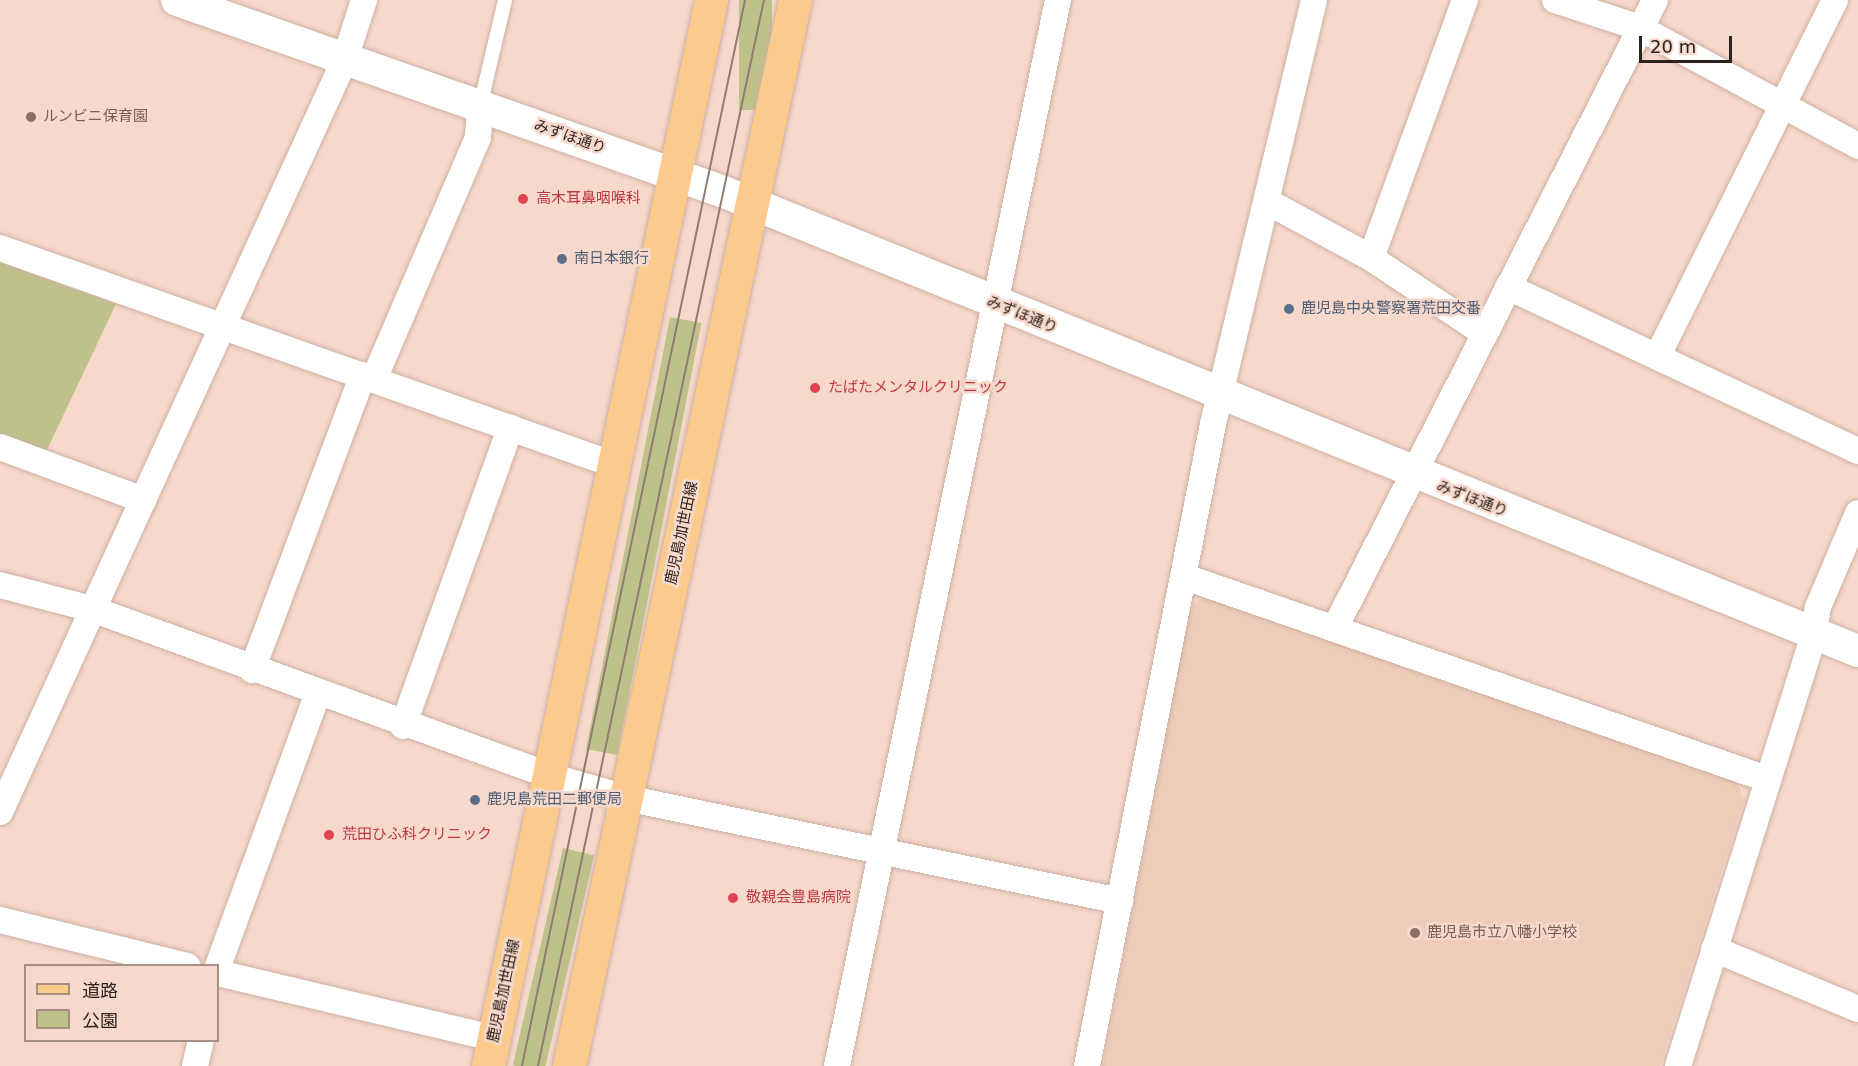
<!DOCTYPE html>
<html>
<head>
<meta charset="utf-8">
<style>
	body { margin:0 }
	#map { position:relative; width:1858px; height:1066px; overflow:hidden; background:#f7d9cb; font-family:"DejaVu Sans","Noto Sans JP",sans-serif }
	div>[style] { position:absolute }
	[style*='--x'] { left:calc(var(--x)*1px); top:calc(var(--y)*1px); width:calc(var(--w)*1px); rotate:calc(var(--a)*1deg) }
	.built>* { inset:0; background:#efccba }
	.green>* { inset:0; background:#bec28a; transform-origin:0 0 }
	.roads { filter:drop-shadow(0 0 2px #ccb0a2) drop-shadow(0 0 2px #ccb0a2) }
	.service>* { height:14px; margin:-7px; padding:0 7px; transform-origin:7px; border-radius:7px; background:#fff }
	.minor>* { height:26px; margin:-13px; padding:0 13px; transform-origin:13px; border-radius:13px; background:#fff }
	.tertiary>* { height:32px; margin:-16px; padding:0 16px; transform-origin:16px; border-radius:16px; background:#fff }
	.primary>* { height:33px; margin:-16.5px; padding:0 16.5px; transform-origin:16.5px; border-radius:16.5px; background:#fbca8c }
	.tram>* { height:1.5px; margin:-0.75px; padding:0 0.75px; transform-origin:0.75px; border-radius:0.75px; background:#907c72 }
	.dots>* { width:16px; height:16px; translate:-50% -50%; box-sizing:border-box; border:3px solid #f7d9cb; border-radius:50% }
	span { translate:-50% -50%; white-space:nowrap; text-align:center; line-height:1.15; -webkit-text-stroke:5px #f7d9cb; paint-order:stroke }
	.education-label { font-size:15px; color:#785e54 }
	.left { translate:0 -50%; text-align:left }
	.street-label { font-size:15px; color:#2d221d }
	.health-label { font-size:15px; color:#be3a42 }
	.service-label { font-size:15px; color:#4e5e75 }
	.legend { position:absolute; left:24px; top:964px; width:195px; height:78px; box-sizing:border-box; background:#f7d9cb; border:2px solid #a69085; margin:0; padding:8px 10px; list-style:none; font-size:18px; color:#2d221d }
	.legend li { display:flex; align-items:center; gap:12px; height:30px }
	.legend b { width:30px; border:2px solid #a69085 }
	.scale { position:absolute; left:1639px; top:36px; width:93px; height:27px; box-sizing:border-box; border:3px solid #2d221d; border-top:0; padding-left:8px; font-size:18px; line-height:21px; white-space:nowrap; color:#2d221d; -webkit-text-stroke:4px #f7d9cb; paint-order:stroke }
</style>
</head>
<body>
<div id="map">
	<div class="built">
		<div style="clip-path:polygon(1204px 597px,1737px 782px,1744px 800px,1660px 1066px,1103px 1066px,1190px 607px)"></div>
	</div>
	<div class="green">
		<div style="left:739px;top:0;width:33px;height:110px"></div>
		<div style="clip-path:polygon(0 262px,116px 304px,46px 452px,0 434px)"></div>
		<div style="left:670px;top:317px;width:32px;height:440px;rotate:11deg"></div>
		<div style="left:563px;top:848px;width:32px;height:223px;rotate:13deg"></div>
	</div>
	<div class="roads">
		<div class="service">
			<div style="--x:480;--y:106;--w:109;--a:-76.7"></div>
		</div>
		<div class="minor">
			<div style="--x:1555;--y:0;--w:89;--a:18.2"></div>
			<div style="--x:1640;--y:28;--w:248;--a:28.4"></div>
			<div style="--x:1268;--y:202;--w:117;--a:28.5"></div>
			<div style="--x:1371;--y:258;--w:136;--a:33.6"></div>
			<div style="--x:0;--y:248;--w:652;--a:19.44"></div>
			<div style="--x:1371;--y:258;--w:275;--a:-70"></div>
			<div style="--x:1508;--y:287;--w:387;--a:25.1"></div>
			<div style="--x:1658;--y:355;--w:397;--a:-63.5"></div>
			<div style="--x:374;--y:379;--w:263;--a:-66.7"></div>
			<div style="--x:478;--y:137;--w:31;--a:-86"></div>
			<div style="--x:0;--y:447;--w:153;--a:20.3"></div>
			<div style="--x:1185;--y:577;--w:616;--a:19.14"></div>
			<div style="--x:0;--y:585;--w:95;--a:14.6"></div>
			<div style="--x:92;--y:609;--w:487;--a:20"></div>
			<div style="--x:550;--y:776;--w:79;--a:16.1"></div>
			<div style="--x:626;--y:798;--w:505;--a:11.78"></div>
			<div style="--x:1335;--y:628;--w:705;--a:-63"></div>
			<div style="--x:252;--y:670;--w:315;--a:-69.4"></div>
			<div style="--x:403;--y:726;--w:317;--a:-70.2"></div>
			<div style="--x:0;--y:812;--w:828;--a:-65.38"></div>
			<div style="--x:345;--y:59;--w:62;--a:-72.1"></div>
			<div style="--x:0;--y:920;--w:193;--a:13.8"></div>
			<div style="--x:1714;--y:949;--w:156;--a:22.6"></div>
			<div style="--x:218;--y:966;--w:289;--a:-69.9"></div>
			<div style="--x:218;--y:973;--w:284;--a:13.3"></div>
			<div style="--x:195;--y:1066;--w:27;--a:-77"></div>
			<div style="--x:837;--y:1066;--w:1089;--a:-78.29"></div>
			<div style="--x:1087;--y:1066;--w:654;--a:-78.9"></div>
			<div style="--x:1213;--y:424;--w:436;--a:-76.6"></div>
			<div style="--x:1678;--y:1066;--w:453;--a:-72.5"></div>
			<div style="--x:1814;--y:634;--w:27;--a:-82"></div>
			<div style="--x:1818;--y:607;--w:102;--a:-66.9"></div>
		</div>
		<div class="tertiary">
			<div style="--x:177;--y:0;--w:580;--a:19.34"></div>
			<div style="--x:724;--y:192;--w:1223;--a:22.04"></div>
		</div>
		<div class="primary">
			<div style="--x:488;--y:1066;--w:1089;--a:-78.18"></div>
			<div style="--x:569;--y:1066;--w:1090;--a:-78.03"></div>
		</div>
	</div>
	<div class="tram">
		<div style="--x:522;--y:1066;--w:1089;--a:-78.18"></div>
		<div style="--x:538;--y:1066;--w:1090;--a:-78.03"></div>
	</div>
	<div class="dots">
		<div style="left:31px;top:117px;background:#8d6e63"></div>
		<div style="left:523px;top:199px;background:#e0444e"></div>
		<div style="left:562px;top:259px;background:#5c6f8a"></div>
		<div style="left:1289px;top:309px;background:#5c6f8a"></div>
		<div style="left:815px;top:388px;background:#e0444e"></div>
		<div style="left:475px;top:800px;background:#5c6f8a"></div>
		<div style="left:329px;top:835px;background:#e0444e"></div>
		<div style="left:733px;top:898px;background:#e0444e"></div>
		<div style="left:1415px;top:933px;background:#8d6e63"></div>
	</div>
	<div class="education-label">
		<span class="left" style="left:43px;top:117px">ルンビニ保育園</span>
		<span class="left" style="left:1427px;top:933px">鹿児島市立八幡小学校</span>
	</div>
	<div class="street-label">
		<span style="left:570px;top:137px;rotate:19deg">みずほ通り</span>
		<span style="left:1022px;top:315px;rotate:22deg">みずほ通り</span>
		<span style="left:1472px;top:499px;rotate:21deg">みずほ通り</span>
		<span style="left:682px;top:533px;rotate:-78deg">鹿児島加世田線</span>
		<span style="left:504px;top:991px;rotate:-78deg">鹿児島加世田線</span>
	</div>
	<div class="health-label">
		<span class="left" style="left:536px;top:199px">高木耳鼻咽喉科</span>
		<span class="left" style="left:828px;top:388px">たばたメンタルクリニック</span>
		<span class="left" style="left:342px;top:835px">荒田ひふ科クリニック</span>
		<span class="left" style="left:746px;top:898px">敬親会豊島病院</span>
	</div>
	<div class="service-label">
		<span class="left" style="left:574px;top:259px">南日本銀行</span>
		<span class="left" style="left:1301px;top:309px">鹿児島中央警察署荒田交番</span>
		<span class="left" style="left:487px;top:800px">鹿児島荒田二郵便局</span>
	</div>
	<ul class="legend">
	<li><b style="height:8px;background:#fbca8c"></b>道路</li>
	<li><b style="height:16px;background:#bec28a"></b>公園</li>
	</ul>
	<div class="scale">20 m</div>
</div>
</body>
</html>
